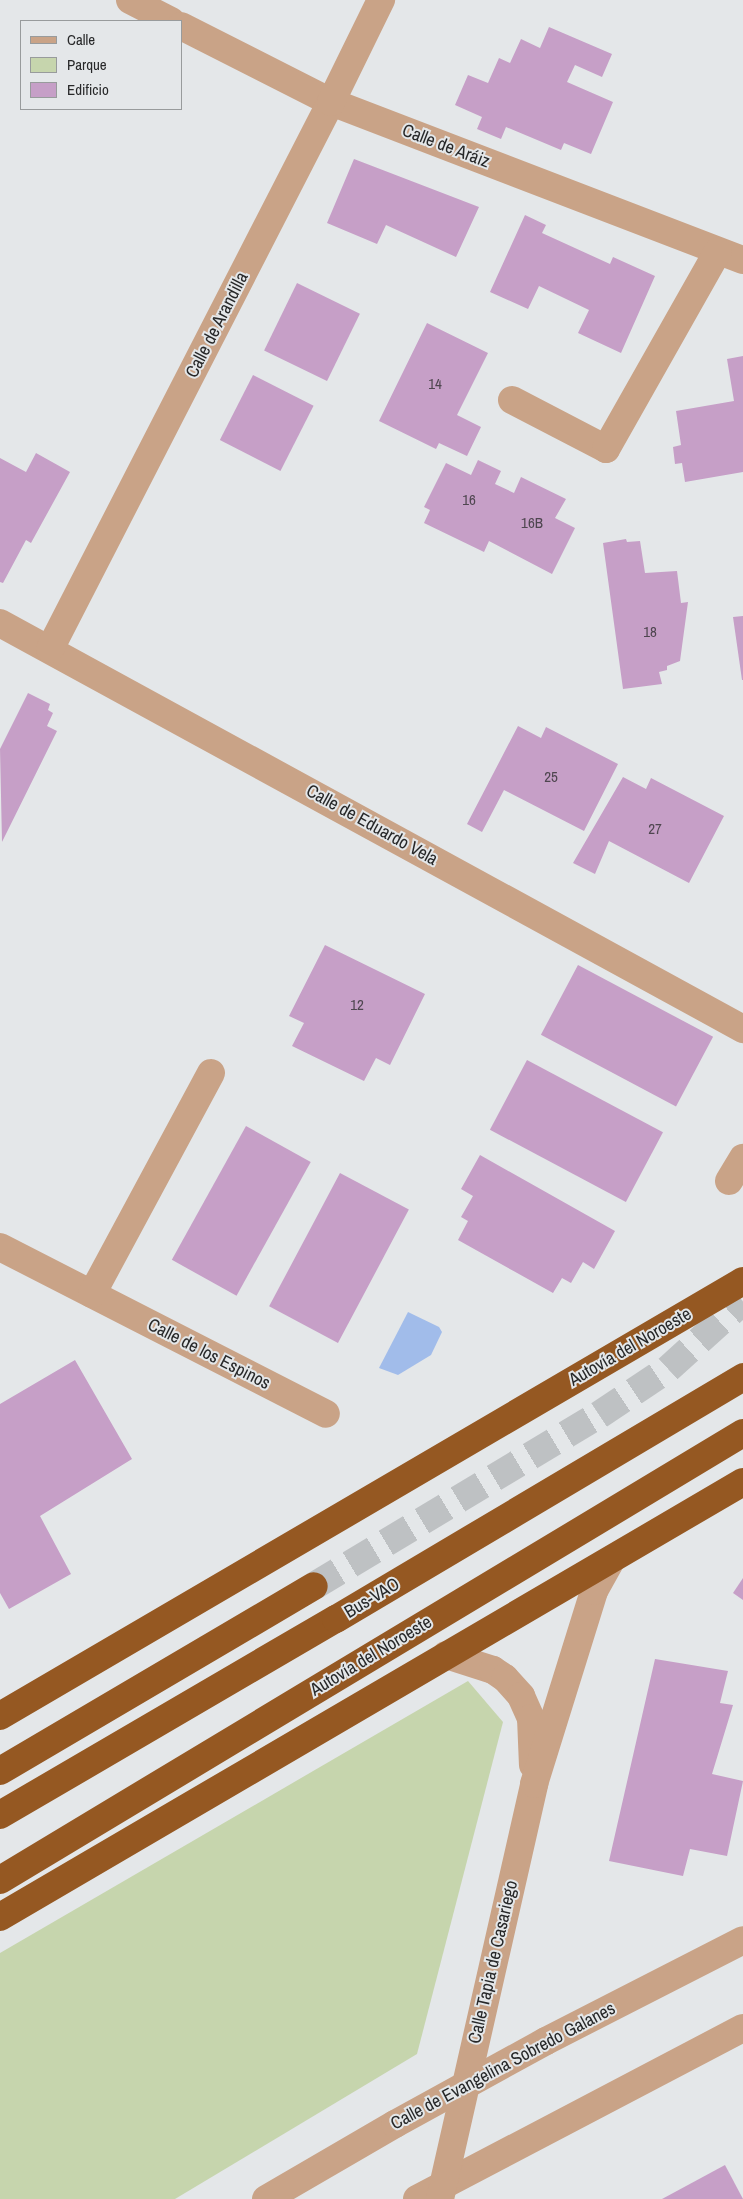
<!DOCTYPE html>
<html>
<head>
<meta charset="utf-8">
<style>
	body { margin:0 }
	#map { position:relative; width:743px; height:2199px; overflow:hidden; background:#e4e7e9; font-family:"Archivo Narrow",sans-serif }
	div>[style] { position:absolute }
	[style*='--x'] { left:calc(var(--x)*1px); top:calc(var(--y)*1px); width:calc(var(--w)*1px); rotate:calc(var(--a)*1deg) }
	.green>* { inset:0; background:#c6d5ad }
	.water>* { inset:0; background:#a1bcea }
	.building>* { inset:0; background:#c69fc7; transform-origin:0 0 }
	.highway-tunnel>* { height:28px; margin-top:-14px; transform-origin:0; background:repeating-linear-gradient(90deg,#bec1c3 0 28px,transparent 0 42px) }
	.minor>* { height:28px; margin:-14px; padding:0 14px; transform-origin:14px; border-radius:14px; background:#c9a387 }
	.highway>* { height:28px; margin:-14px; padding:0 14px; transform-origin:14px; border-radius:14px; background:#955822 }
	span { translate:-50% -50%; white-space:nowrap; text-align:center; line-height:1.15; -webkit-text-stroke:4px #e4e7e9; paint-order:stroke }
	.number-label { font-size:15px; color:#4f4650 }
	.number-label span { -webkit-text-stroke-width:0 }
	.street-label { font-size:18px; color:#272829 }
	.legend { position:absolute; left:20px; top:20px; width:162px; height:90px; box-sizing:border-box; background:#e4e7e9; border:1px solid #989b9c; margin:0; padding:6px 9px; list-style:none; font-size:15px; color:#272829 }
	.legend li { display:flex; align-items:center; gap:10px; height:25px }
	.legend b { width:25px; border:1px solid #989b9c }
</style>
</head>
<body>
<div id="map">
	<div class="green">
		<div style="clip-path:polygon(468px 1681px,503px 1722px,417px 2054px,175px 2199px,0 2199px,0 1953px)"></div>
	</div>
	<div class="water">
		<div style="clip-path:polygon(408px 1312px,439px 1327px,442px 1332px,431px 1355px,398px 1375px,379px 1368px)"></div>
	</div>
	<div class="building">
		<div style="clip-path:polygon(549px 27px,612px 54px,602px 77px,575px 65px,567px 82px,613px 102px,591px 154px,564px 143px,561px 150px,506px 127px,501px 139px,477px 129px,482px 117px,455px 105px,468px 75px,488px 83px,499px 58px,510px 63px,521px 39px,540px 48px)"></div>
		<div style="clip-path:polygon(354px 159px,479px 207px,456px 257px,386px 225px,377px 244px,327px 223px)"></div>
		<div style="clip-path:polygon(525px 215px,546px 225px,542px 233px,610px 264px,613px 257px,655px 276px,621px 353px,578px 333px,589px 310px,539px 286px,528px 309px,490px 292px)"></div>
		<div style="left:297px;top:283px;width:70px;height:75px;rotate:26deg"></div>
		<div style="clip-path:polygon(427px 323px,488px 353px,457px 415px,481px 427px,467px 456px,439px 443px,436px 449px,379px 421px)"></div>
		<div style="clip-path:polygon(743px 356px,743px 472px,685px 482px,682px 463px,675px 464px,673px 447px,681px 445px,676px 411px,734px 401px,727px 359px)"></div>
		<div style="left:253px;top:375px;width:68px;height:73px;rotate:27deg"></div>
		<div style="clip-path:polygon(36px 453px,70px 472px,31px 543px,26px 540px,3px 583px,0 582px,0 458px,26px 472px)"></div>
		<div style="clip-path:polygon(478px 460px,501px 471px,495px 484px,514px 493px,521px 477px,566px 499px,555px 518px,575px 528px,552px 574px,489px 541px,484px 552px,424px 523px,430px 510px,424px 507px,446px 463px,471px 475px)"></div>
		<div style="clip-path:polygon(626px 539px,627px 542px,640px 541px,645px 573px,677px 571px,681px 603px,688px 602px,680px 661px,667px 666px,667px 670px,659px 672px,662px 684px,623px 689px,603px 543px)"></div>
		<div style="clip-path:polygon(743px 616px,743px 680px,742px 680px,733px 617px)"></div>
		<div style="clip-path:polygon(28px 693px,50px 704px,48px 710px,53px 713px,47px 726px,57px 731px,2px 842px,0 749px)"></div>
		<div style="clip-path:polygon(518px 726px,541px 738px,546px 727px,618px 764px,584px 831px,504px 790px,482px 832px,467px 824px)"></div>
		<div style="clip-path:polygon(623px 777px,646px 789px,651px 778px,724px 816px,689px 883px,609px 841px,595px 874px,573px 863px)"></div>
		<div style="clip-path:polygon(325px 945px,425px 994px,390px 1065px,376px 1058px,364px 1081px,292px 1046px,304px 1023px,289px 1016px)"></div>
		<div style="left:578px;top:965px;width:153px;height:79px;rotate:28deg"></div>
		<div style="left:527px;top:1060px;width:154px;height:79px;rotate:28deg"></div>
		<div style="left:246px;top:1126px;width:74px;height:153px;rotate:29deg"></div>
		<div style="clip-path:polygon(480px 1155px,615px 1231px,594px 1269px,583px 1262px,571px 1283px,562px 1278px,553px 1293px,458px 1240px,468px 1221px,461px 1217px,473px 1196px,461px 1189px)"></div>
		<div style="left:340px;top:1173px;width:78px;height:151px;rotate:28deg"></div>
		<div style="clip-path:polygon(75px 1360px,132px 1459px,40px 1516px,71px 1574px,9px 1609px,0 1593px,0 1404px)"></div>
		<div style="clip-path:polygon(743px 1578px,743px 1600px,733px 1593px)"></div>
		<div style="clip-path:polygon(655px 1659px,728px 1671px,720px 1703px,733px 1705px,712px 1774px,743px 1781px,727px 1856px,690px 1849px,683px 1876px,609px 1861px)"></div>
		<div style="clip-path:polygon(725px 2165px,743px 2199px,662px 2199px)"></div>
	</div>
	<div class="highway-tunnel">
		<div style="--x:314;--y:1586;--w:332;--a:-31"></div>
		<div style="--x:599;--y:1415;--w:83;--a:-33.7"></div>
		<div style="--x:668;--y:1369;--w:101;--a:-42.2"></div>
	</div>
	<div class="minor">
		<div style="--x:130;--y:0;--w:46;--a:27.1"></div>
		<div style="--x:181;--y:26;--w:168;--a:26.9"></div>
		<div style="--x:331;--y:102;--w:441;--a:21"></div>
		<div style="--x:512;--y:400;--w:106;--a:27.5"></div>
		<div style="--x:606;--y:449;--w:227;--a:-60.5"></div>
		<div style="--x:0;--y:623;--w:847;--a:28.65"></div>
		<div style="--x:50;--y:649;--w:615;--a:-62.81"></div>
		<div style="--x:331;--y:102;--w:114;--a:-63.9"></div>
		<div style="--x:729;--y:1181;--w:27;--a:-59"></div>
		<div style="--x:0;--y:1247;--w:366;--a:27.1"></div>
		<div style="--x:92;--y:1294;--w:251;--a:-61.7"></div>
		<div style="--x:446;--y:1655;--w:49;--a:17.7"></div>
		<div style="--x:493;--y:1670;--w:14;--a:34"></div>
		<div style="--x:505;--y:1678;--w:24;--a:48"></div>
		<div style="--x:521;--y:1696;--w:24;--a:66"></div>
		<div style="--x:531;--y:1718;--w:47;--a:87.6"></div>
		<div style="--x:266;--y:2199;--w:149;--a:-30.2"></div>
		<div style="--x:395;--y:2124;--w:172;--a:-28.8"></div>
		<div style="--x:546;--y:2041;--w:221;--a:-27.1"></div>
		<div style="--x:417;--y:2199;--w:368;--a:-27.7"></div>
		<div style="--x:440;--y:2199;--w:426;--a:-77.2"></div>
		<div style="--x:534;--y:1784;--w:202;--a:-72.7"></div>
		<div style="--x:594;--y:1591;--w:35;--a:-61"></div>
	</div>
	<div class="highway">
		<div style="--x:0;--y:1716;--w:861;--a:-30.35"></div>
		<div style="--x:0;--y:1771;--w:364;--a:-30.5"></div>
		<div style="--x:0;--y:1815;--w:389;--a:-30.3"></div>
		<div style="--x:336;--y:1619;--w:474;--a:-30.7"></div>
		<div style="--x:0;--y:1880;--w:867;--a:-31.03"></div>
		<div style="--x:0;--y:1917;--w:861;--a:-30.35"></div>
	</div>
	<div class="number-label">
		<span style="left:435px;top:384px">14</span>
		<span style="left:469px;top:500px">16</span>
		<span style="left:532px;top:523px">16B</span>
		<span style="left:650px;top:632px">18</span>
		<span style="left:551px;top:777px">25</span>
		<span style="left:655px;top:829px">27</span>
		<span style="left:357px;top:1005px">12</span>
	</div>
	<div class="street-label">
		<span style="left:446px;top:146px;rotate:21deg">Calle de Aráiz</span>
		<span style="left:217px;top:325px;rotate:-63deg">Calle de Arandilla</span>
		<span style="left:372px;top:825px;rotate:29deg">Calle de Eduardo Vela</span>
		<span style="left:630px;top:1347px;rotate:-30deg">Autovía del Noroeste</span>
		<span style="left:209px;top:1354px;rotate:27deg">Calle de los Espinos</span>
		<span style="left:372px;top:1598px;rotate:-31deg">Bus-VAO</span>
		<span style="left:371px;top:1656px;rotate:-31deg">Autovía del Noroeste</span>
		<span style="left:493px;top:1962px;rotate:-77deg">Calle Tapia de Casariego</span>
		<span style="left:503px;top:2066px;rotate:-28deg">Calle de Evangelina Sobredo Galanes</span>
	</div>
	<ul class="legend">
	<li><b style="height:6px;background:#c9a387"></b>Calle</li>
	<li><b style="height:14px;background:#c6d5ad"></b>Parque</li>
	<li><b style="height:14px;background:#c69fc7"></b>Edificio</li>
	</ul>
</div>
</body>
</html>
